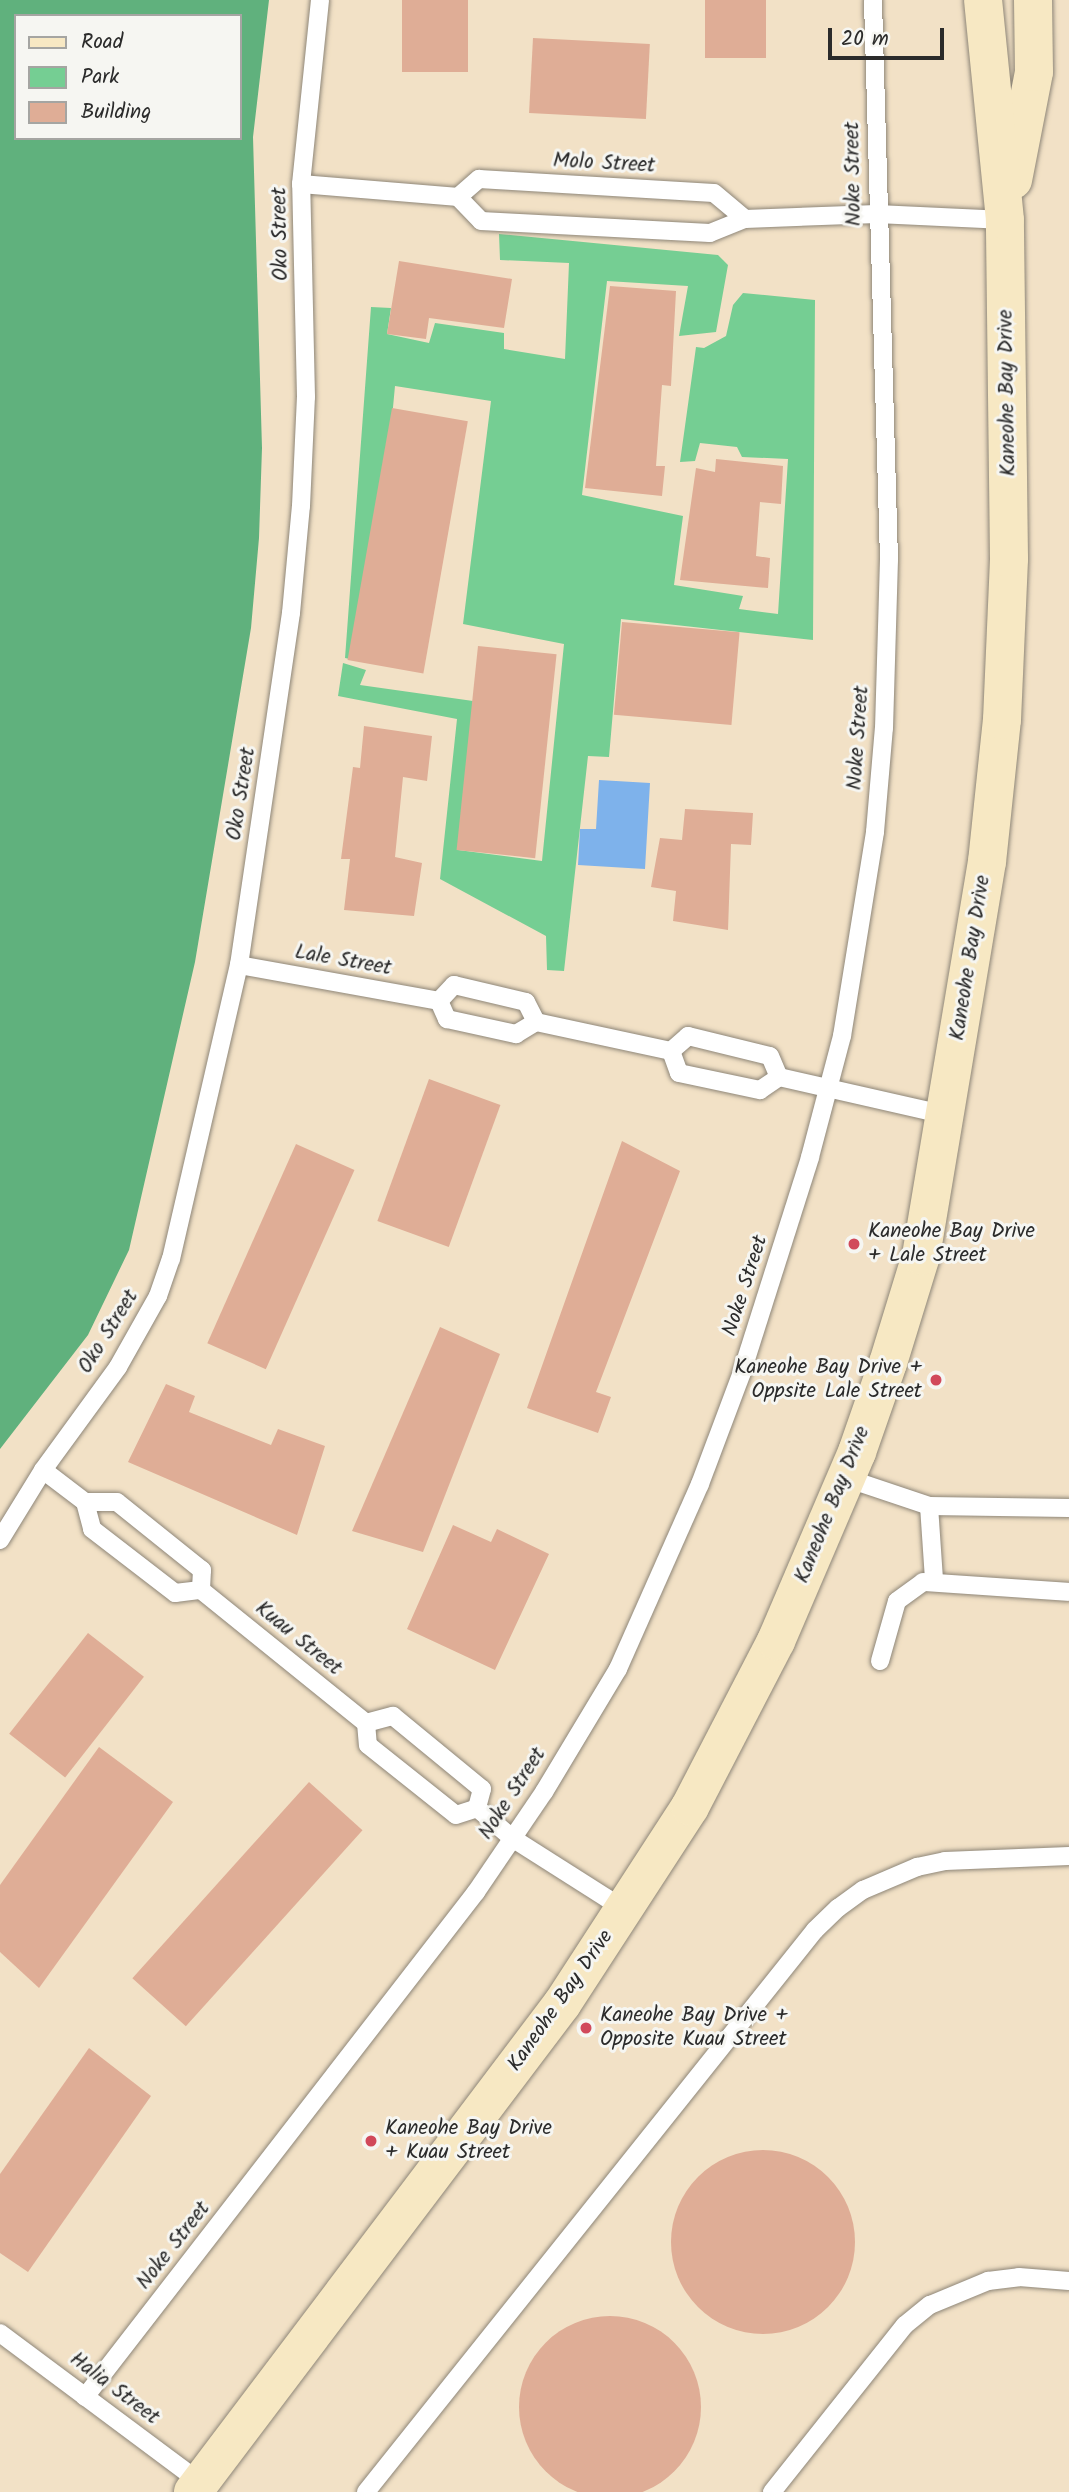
<!DOCTYPE html>
<html>
<head>
<meta charset="utf-8">
<style>
	body { margin:0 }
	#map { position:relative; width:1069px; height:2492px; overflow:hidden; background:#f2e1c6; font-family:Kalam,sans-serif }
	div>[style] { position:absolute }
	[style*='--x'] { left:calc(var(--x)*1px); top:calc(var(--y)*1px); width:calc(var(--w)*1px); rotate:calc(var(--a)*1deg) }
	.green>* { inset:0; background:#75ce93 }
	.forest>* { inset:0; background:#60b17d }
	.water>* { inset:0; background:#7eb2eb }
	.building>* { inset:0; background:#dfad96; transform-origin:0 0 }
	.round { border-radius:50% }
	.roads { filter:drop-shadow(0 0 2px #8e8678) drop-shadow(0 0 2px #8e8678) }
	.lane>* { height:18px; margin:-9px; padding:0 9px; transform-origin:9px; border-radius:9px; background:#fff }
	.secondary>* { height:38px; margin:-19px; padding:0 19px; transform-origin:19px; border-radius:19px; background:#f7e8c3 }
	.dots>* { width:19px; height:19px; translate:-50% -50%; box-sizing:border-box; border:4px solid #f6f6f2; border-radius:50% }
	span { translate:-50% -50%; white-space:nowrap; text-align:center; line-height:1.15; -webkit-text-stroke:6px #f6f6f2; paint-order:stroke }
	.street-label { font-size:21px; color:#2b2b2b }
	.poi-label { font-size:21px; color:#2b2b2b }
	.left { translate:0 -50%; text-align:left }
	.right { translate:-100% -50%; text-align:right }
	.legend { position:absolute; left:14px; top:14px; width:228px; height:126px; box-sizing:border-box; background:#f6f6f2; border:2px solid #a5a5a2; margin:0; padding:9px 12px; list-style:none; font-size:21px; color:#2b2b2b }
	.legend li { display:flex; align-items:center; gap:14px; height:35px }
	.legend b { width:35px; border:2px solid #a5a5a2 }
	.scale { position:absolute; left:828px; top:28px; width:116px; height:32px; box-sizing:border-box; border:4px solid #2b2b2b; border-top:0; padding-left:9px; font-size:21px; line-height:24px; white-space:nowrap; color:#2b2b2b; -webkit-text-stroke:5px #f6f6f2; paint-order:stroke }
</style>
</head>
<body>
<div id="map">
	<div class="green">
		<div style="clip-path:polygon(499px 234px,718px 255px,728px 265px,716px 332px,679px 336px,688px 286px,607px 281px,582px 495px,683px 516px,674px 585px,743px 596px,739px 609px,778px 614px,788px 459px,742px 457px,737px 447px,700px 443px,695px 461px,680px 462px,696px 347px,704px 348px,726px 336px,733px 305px,743px 293px,815px 300px,813px 640px,621px 619px,609px 757px,588px 756px,564px 971px,547px 970px,546px 936px,440px 879px,457px 719px,338px 696px,343px 663px,366px 670px,360px 685px,473px 701px,458px 850px,542px 861px,564px 644px,463px 624px,491px 401px,395px 386px,369px 663px,345px 658px,371px 307px,391px 308px,387px 334px,429px 343px,435px 323px,504px 333px,504px 349px,565px 359px,569px 263px,500px 260px)"></div>
	</div>
	<div class="forest">
		<div style="clip-path:polygon(evenodd,0 0,269px 0,253px 137px,262px 448px,259px 538px,251px 628px,195px 962px,129px 1250px,88px 1335px,0 1449px,0 0,16px 16px,240px 16px,240px 138px,16px 138px,16px 16px)"></div>
	</div>
	<div class="water">
		<div style="clip-path:polygon(599px 780px,650px 783px,645px 869px,578px 865px,580px 829px,596px 829px)"></div>
	</div>
	<div class="building">
		<div style="left:402px;top:0;width:66px;height:72px"></div>
		<div style="left:705px;top:0;width:61px;height:58px"></div>
		<div style="left:533px;top:38px;width:117px;height:75px;rotate:3deg"></div>
		<div style="clip-path:polygon(399px 261px,512px 279px,504px 328px,429px 318px,426px 339px,387px 334px)"></div>
		<div style="clip-path:polygon(610px 286px,676px 291px,671px 386px,662px 385px,656px 466px,665px 466px,662px 496px,585px 488px)"></div>
		<div style="left:392px;top:408px;width:77px;height:256px;rotate:10deg"></div>
		<div style="clip-path:polygon(716px 459px,783px 466px,781px 504px,760px 502px,756px 556px,770px 558px,768px 588px,680px 580px,696px 468px,715px 472px)"></div>
		<div style="left:622px;top:622px;width:118px;height:93px;rotate:5deg"></div>
		<div style="left:478px;top:646px;width:79px;height:205px;rotate:6deg"></div>
		<div style="clip-path:polygon(364px 726px,432px 736px,427px 781px,403px 777px,395px 857px,422px 863px,414px 916px,344px 910px,350px 859px,341px 859px,353px 767px,360px 768px)"></div>
		<div style="clip-path:polygon(685px 809px,753px 813px,751px 845px,731px 844px,728px 930px,673px 921px,676px 891px,651px 887px,660px 838px,682px 840px)"></div>
		<div style="left:429px;top:1079px;width:76px;height:151px;rotate:20deg"></div>
		<div style="clip-path:polygon(622px 1141px,680px 1171px,596px 1392px,611px 1397px,598px 1433px,527px 1408px)"></div>
		<div style="left:296px;top:1144px;width:64px;height:218px;rotate:24deg"></div>
		<div style="clip-path:polygon(440px 1327px,500px 1354px,423px 1552px,352px 1531px)"></div>
		<div style="clip-path:polygon(166px 1384px,195px 1396px,189px 1412px,271px 1445px,278px 1429px,325px 1446px,297px 1535px,128px 1462px)"></div>
		<div style="clip-path:polygon(453px 1525px,491px 1542px,497px 1529px,549px 1554px,495px 1670px,407px 1629px)"></div>
		<div style="left:88px;top:1633px;width:71px;height:128px;rotate:38deg"></div>
		<div style="clip-path:polygon(99px 1747px,173px 1802px,39px 1988px,0 1952px,0 1885px)"></div>
		<div style="left:309px;top:1782px;width:72px;height:264px;rotate:42deg"></div>
		<div style="clip-path:polygon(89px 2048px,151px 2096px,28px 2272px,0 2253px,0 2174px)"></div>
		<div class="round" style="left:671px;top:2150px;width:184px;height:184px"></div>
		<div class="round" style="left:519px;top:2316px;width:182px;height:182px"></div>
	</div>
	<div class="roads">
		<div class="lane">
			<div style="--x:301;--y:184;--w:158;--a:4.7"></div>
			<div style="--x:458;--y:197;--w:33;--a:46"></div>
			<div style="--x:481;--y:221;--w:229;--a:3"></div>
			<div style="--x:710;--y:233;--w:38;--a:-22"></div>
			<div style="--x:745;--y:219;--w:132;--a:-2.2"></div>
			<div style="--x:877;--y:214;--w:128;--a:2.7"></div>
			<div style="--x:458;--y:197;--w:28;--a:-41"></div>
			<div style="--x:479;--y:179;--w:235;--a:3.4"></div>
			<div style="--x:714;--y:193;--w:40;--a:40"></div>
			<div style="--x:239;--y:965;--w:203;--a:10.2"></div>
			<div style="--x:439;--y:1001;--w:20;--a:66"></div>
			<div style="--x:447;--y:1019;--w:71;--a:12.3"></div>
			<div style="--x:516;--y:1034;--w:23;--a:-31"></div>
			<div style="--x:536;--y:1022;--w:138;--a:12.1"></div>
			<div style="--x:439;--y:1001;--w:22;--a:-47"></div>
			<div style="--x:454;--y:985;--w:74;--a:13.3"></div>
			<div style="--x:526;--y:1002;--w:22;--a:63"></div>
			<div style="--x:671;--y:1051;--w:23;--a:70"></div>
			<div style="--x:679;--y:1073;--w:83;--a:11.9"></div>
			<div style="--x:760;--y:1090;--w:23;--a:-34"></div>
			<div style="--x:779;--y:1077;--w:171;--a:12.8"></div>
			<div style="--x:671;--y:1051;--w:23;--a:-41"></div>
			<div style="--x:688;--y:1036;--w:84;--a:13.7"></div>
			<div style="--x:770;--y:1056;--w:23;--a:67"></div>
			<div style="--x:43;--y:1470;--w:53;--a:37.3"></div>
			<div style="--x:85;--y:1502;--w:32;--a:0"></div>
			<div style="--x:117;--y:1502;--w:109;--a:38.7"></div>
			<div style="--x:202;--y:1570;--w:20;--a:93"></div>
			<div style="--x:846;--y:1478;--w:88;--a:18.6"></div>
			<div style="--x:929;--y:1506;--w:140;--a:0.8"></div>
			<div style="--x:85;--y:1502;--w:28;--a:75"></div>
			<div style="--x:92;--y:1529;--w:105;--a:37.6"></div>
			<div style="--x:175;--y:1593;--w:26;--a:-7"></div>
			<div style="--x:201;--y:1590;--w:212;--a:38.9"></div>
			<div style="--x:366;--y:1723;--w:22;--a:85"></div>
			<div style="--x:368;--y:1745;--w:112;--a:38.5"></div>
			<div style="--x:456;--y:1815;--w:22;--a:-18"></div>
			<div style="--x:929;--y:1506;--w:74;--a:86.1"></div>
			<div style="--x:0;--y:1540;--w:82;--a:-58.4"></div>
			<div style="--x:43;--y:1470;--w:127;--a:-53.9"></div>
			<div style="--x:118;--y:1367;--w:81;--a:-60.6"></div>
			<div style="--x:158;--y:1296;--w:39;--a:-71"></div>
			<div style="--x:171;--y:1259;--w:302;--a:-77"></div>
			<div style="--x:239;--y:965;--w:356;--a:-81.6"></div>
			<div style="--x:291;--y:613;--w:107;--a:-84.7"></div>
			<div style="--x:301;--y:506;--w:109;--a:-87.4"></div>
			<div style="--x:306;--y:397;--w:213;--a:-91.3"></div>
			<div style="--x:301;--y:184;--w:185;--a:-84.1"></div>
			<div style="--x:880;--y:1661;--w:62;--a:-74.2"></div>
			<div style="--x:897;--y:1601;--w:32;--a:-36"></div>
			<div style="--x:923;--y:1582;--w:146;--a:3.9"></div>
			<div style="--x:366;--y:1723;--w:28;--a:-15"></div>
			<div style="--x:393;--y:1716;--w:115;--a:39.4"></div>
			<div style="--x:482;--y:1789;--w:20;--a:105"></div>
			<div style="--x:477;--y:1808;--w:46;--a:40.6"></div>
			<div style="--x:512;--y:1838;--w:133;--a:32.4"></div>
			<div style="--x:0;--y:2333;--w:249;--a:36.7"></div>
			<div style="--x:85;--y:2397;--w:639;--a:-52.25"></div>
			<div style="--x:476;--y:1892;--w:121;--a:-55.8"></div>
			<div style="--x:544;--y:1792;--w:144;--a:-59"></div>
			<div style="--x:618;--y:1669;--w:202;--a:-66.1"></div>
			<div style="--x:700;--y:1484;--w:120;--a:-69.4"></div>
			<div style="--x:742;--y:1372;--w:225;--a:-72.4"></div>
			<div style="--x:810;--y:1157;--w:125;--a:-75.2"></div>
			<div style="--x:842;--y:1036;--w:207;--a:-80.8"></div>
			<div style="--x:875;--y:832;--w:104;--a:-85.1"></div>
			<div style="--x:884;--y:728;--w:168;--a:-88.3"></div>
			<div style="--x:889;--y:560;--w:560;--a:-91.64"></div>
			<div style="--x:366;--y:2492;--w:719;--a:-51.38"></div>
			<div style="--x:815;--y:1930;--w:32;--a:-44"></div>
			<div style="--x:838;--y:1908;--w:31;--a:-36"></div>
			<div style="--x:863;--y:1890;--w:59;--a:-23.1"></div>
			<div style="--x:917;--y:1867;--w:29;--a:-12"></div>
			<div style="--x:945;--y:1861;--w:124;--a:-2.3"></div>
			<div style="--x:772;--y:2492;--w:213;--a:-51.5"></div>
			<div style="--x:905;--y:2325;--w:32;--a:-39"></div>
			<div style="--x:930;--y:2305;--w:63;--a:-22.5"></div>
			<div style="--x:988;--y:2281;--w:31;--a:-7"></div>
			<div style="--x:1019;--y:2277;--w:50;--a:4.6"></div>
		</div>
		<div class="secondary">
			<div style="--x:1013;--y:180;--w:110;--a:-79"></div>
			<div style="--x:1034;--y:72;--w:72;--a:-90.8"></div>
			<div style="--x:193;--y:2492;--w:612;--a:-52.91"></div>
			<div style="--x:562;--y:2004;--w:235;--a:-57"></div>
			<div style="--x:690;--y:1807;--w:187;--a:-62.6"></div>
			<div style="--x:776;--y:1641;--w:206;--a:-66.8"></div>
			<div style="--x:857;--y:1452;--w:94;--a:-70.8"></div>
			<div style="--x:888;--y:1363;--w:112;--a:-72.9"></div>
			<div style="--x:921;--y:1256;--w:399;--a:-80.5"></div>
			<div style="--x:987;--y:862;--w:143;--a:-84"></div>
			<div style="--x:1002;--y:720;--w:162;--a:-87.5"></div>
			<div style="--x:1009;--y:558;--w:338;--a:-90.7"></div>
			<div style="--x:1005;--y:220;--w:221;--a:-95.7"></div>
		</div>
	</div>
	<div class="dots">
		<div style="left:854px;top:1244px;background:#d1495b"></div>
		<div style="left:936px;top:1380px;background:#d1495b"></div>
		<div style="left:586px;top:2028px;background:#d1495b"></div>
		<div style="left:371px;top:2141px;background:#d1495b"></div>
	</div>
	<div class="street-label">
		<span style="left:604px;top:164px;rotate:3deg">Molo Street</span>
		<span style="left:854px;top:174px;rotate:-91deg">Noke Street</span>
		<span style="left:281px;top:234px;rotate:-91deg">Oko Street</span>
		<span style="left:1008px;top:393px;rotate:-91deg">Kaneohe Bay Drive</span>
		<span style="left:859px;top:738px;rotate:-86deg">Noke Street</span>
		<span style="left:242px;top:794px;rotate:-81deg">Oko Street</span>
		<span style="left:971px;top:958px;rotate:-81deg">Kaneohe Bay Drive</span>
		<span style="left:343px;top:961px;rotate:10deg">Lale Street</span>
		<span style="left:746px;top:1286px;rotate:-72deg">Noke Street</span>
		<span style="left:109px;top:1332px;rotate:-58deg">Oko Street</span>
		<span style="left:833px;top:1505px;rotate:-68deg">Kaneohe Bay Drive</span>
		<span style="left:298px;top:1639px;rotate:39deg">Kuau Street</span>
		<span style="left:513px;top:1794px;rotate:-57deg">Noke Street</span>
		<span style="left:561px;top:2001px;rotate:-55deg">Kaneohe Bay Drive</span>
		<span style="left:174px;top:2246px;rotate:-52deg">Noke Street</span>
		<span style="left:114px;top:2389px;rotate:37deg">Halia Street</span>
	</div>
	<div class="poi-label">
		<span class="left" style="left:868px;top:1244px">Kaneohe Bay Drive<br>+ Lale Street</span>
		<span class="right" style="left:922px;top:1380px">Kaneohe Bay Drive +<br>Oppsite Lale Street</span>
		<span class="left" style="left:600px;top:2028px">Kaneohe Bay Drive +<br>Opposite Kuau Street</span>
		<span class="left" style="left:385px;top:2141px">Kaneohe Bay Drive<br>+ Kuau Street</span>
	</div>
	<ul class="legend">
	<li><b style="height:9px;background:#f7e8c3"></b>Road</li>
	<li><b style="height:19px;background:#75ce93"></b>Park</li>
	<li><b style="height:19px;background:#dfad96"></b>Building</li>
	</ul>
	<div class="scale">20 m</div>
</div>
</body>
</html>
